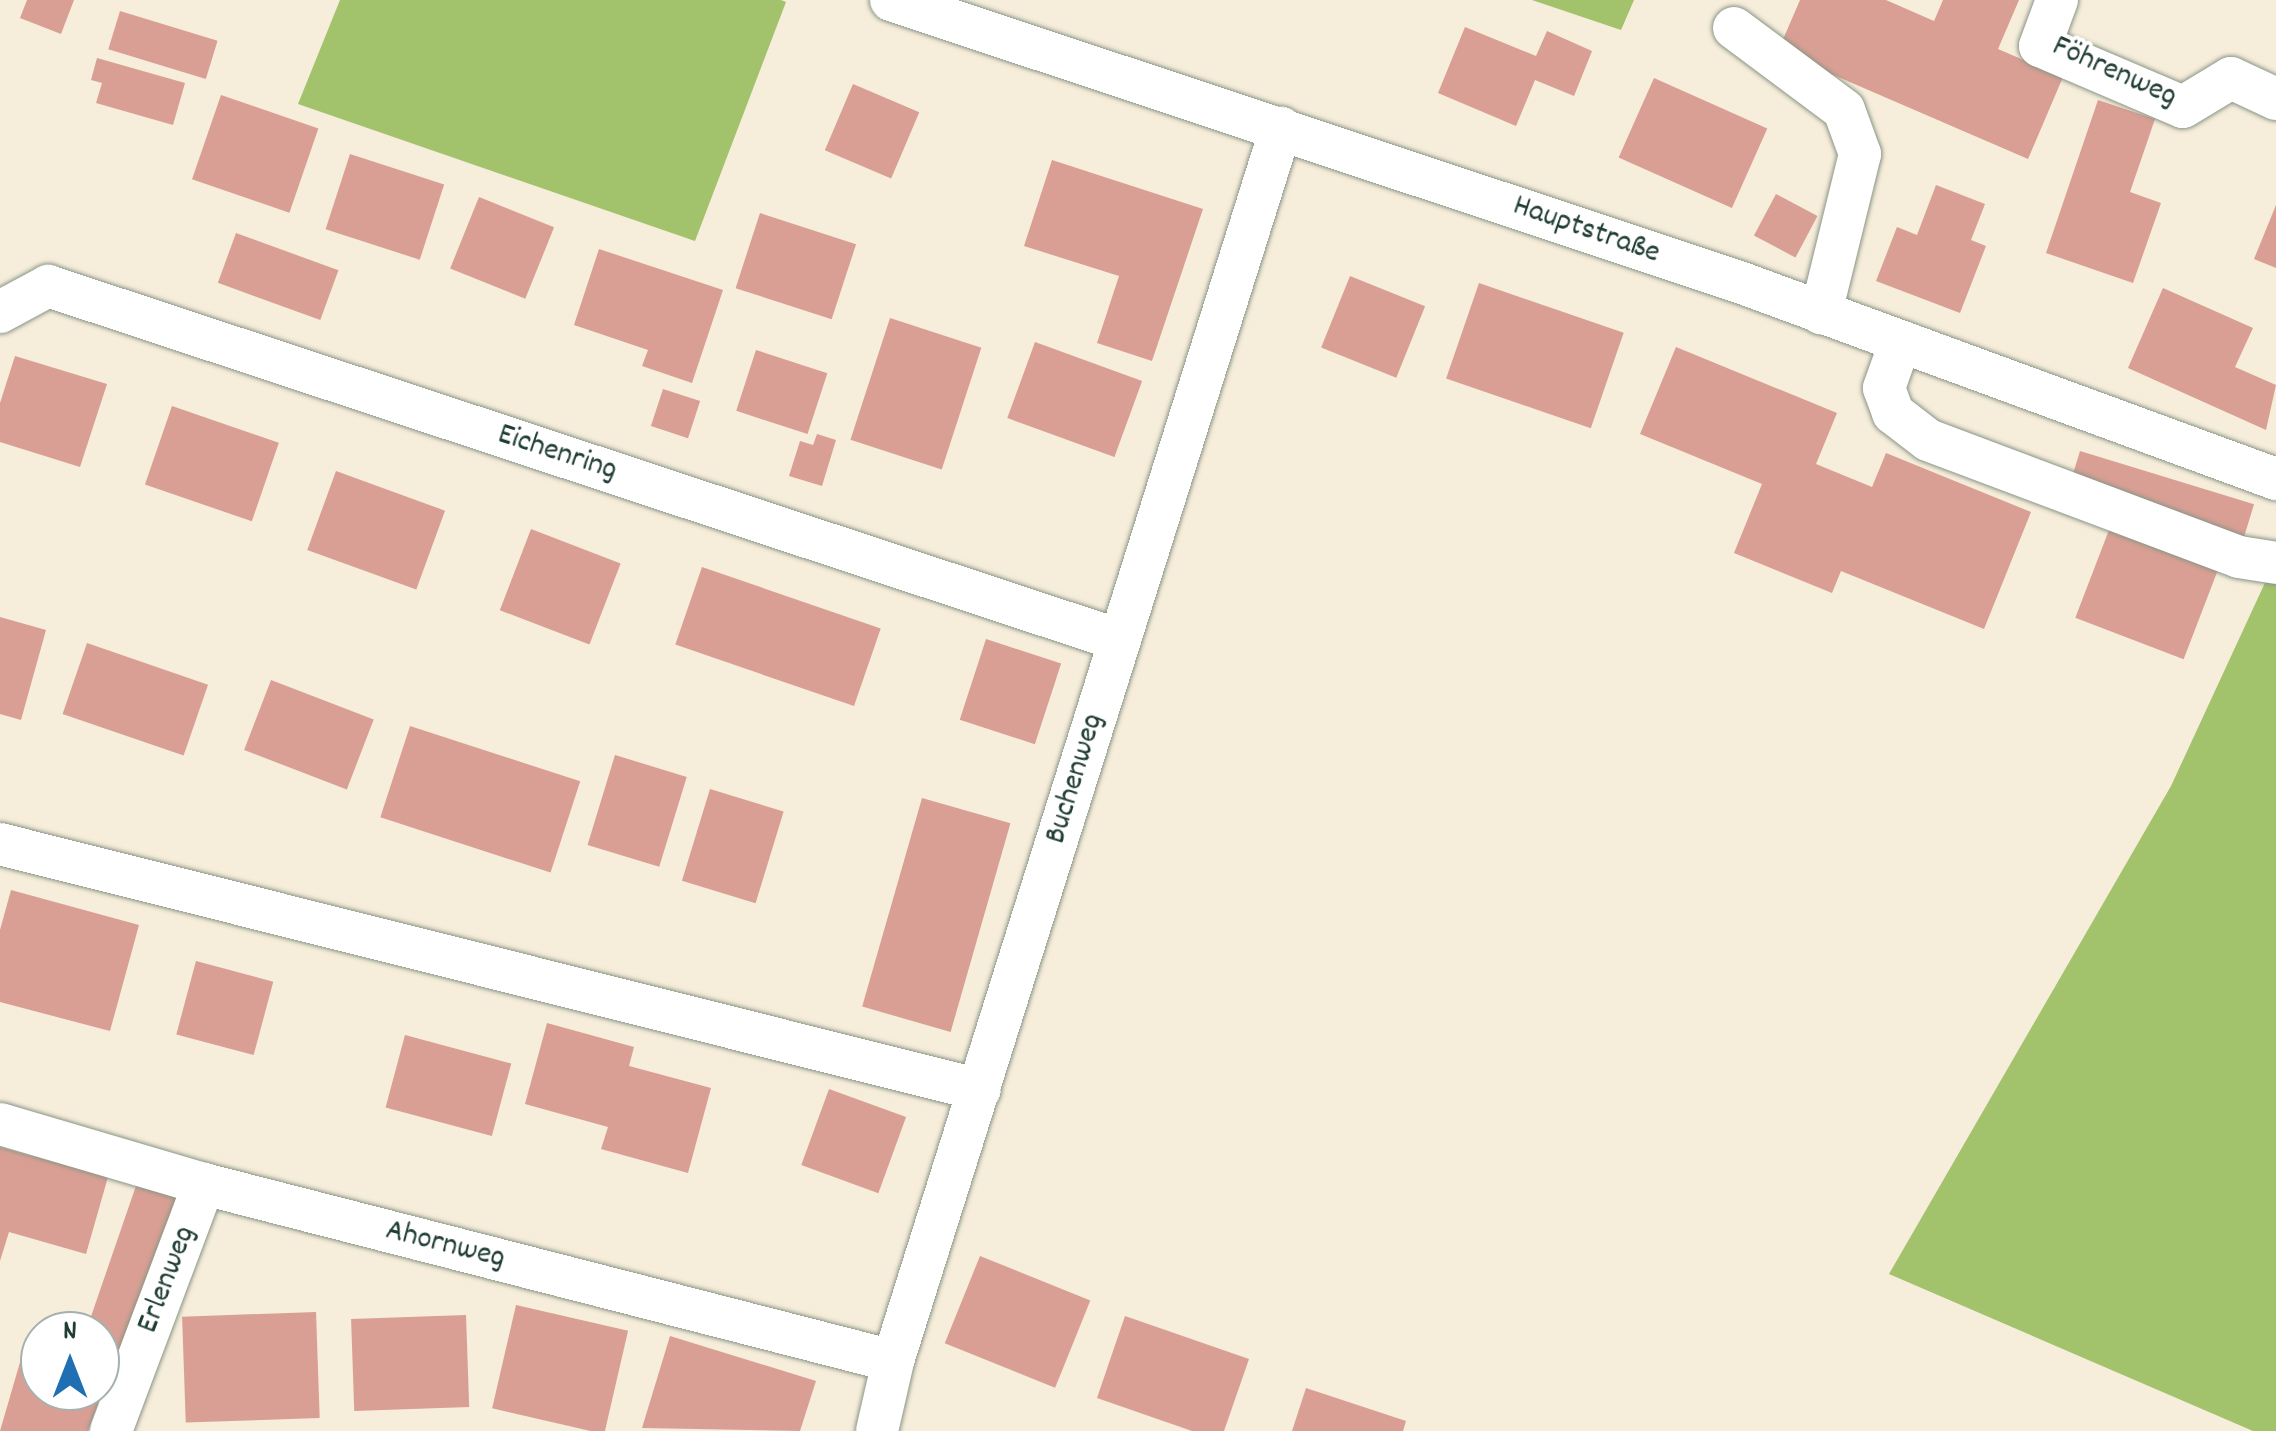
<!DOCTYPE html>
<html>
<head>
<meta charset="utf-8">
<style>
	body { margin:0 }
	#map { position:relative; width:2276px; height:1431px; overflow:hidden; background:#f6edda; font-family:Dekko,sans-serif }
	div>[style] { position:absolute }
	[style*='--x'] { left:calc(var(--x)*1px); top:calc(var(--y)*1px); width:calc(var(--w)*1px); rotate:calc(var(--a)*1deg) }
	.green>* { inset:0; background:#a2c26b }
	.building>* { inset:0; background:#d99f94; transform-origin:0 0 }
	.roads { filter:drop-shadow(0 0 2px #8a9587) drop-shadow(0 0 2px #8a9587) }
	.minor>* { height:42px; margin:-21px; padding:0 21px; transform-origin:21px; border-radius:21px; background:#fff }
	span { translate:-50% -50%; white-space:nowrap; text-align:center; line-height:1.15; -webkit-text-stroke:8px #fff; paint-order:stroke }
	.street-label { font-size:32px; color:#1f3d34 }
	.north { position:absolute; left:20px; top:1311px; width:100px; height:100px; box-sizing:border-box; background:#fff; border:2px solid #a5b1ae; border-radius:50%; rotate:0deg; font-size:28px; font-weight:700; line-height:40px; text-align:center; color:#1f3d34 }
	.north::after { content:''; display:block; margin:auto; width:35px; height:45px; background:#1f6fb2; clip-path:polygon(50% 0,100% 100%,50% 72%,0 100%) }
</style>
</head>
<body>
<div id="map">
	<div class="green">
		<div style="clip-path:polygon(340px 0,781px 0,786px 2px,695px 241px,298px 104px)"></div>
		<div style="clip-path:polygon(1532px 0,1634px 0,1621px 30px)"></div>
		<div style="clip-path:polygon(2276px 559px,2276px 1431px,2253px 1431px,1889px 1274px,2171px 786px)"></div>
	</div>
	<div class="building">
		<div style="clip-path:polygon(27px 0,74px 0,61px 34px,20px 18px)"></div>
		<div style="clip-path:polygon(1800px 0,1886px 0,1934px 21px,1943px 0,2019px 0,1998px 49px,2063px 77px,2028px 159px,1778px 51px)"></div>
		<div style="left:120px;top:11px;width:102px;height:40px;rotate:17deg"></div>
		<div style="clip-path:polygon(1465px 27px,1536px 56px,1547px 31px,1592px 51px,1574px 96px,1535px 80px,1516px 126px,1438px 93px)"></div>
		<div style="clip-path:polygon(97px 58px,185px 83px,173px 125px,96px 103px,102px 83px,91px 80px)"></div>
		<div style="left:1654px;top:78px;width:124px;height:87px;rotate:24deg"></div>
		<div style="left:853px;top:84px;width:72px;height:72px;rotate:23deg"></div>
		<div style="left:221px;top:95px;width:103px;height:89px;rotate:19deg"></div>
		<div style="clip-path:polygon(2098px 100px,2155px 119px,2130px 192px,2161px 203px,2133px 283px,2046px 253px)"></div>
		<div style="left:350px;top:154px;width:99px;height:79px;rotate:18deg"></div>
		<div style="clip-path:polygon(1052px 160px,1203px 209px,1152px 361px,1097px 343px,1119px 276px,1024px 246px)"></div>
		<div style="clip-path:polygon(1936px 185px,1985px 204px,1971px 240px,1986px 246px,1960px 313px,1876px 281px,1897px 227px,1917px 235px)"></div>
		<div style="left:1776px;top:194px;width:47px;height:47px;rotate:28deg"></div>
		<div style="left:479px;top:197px;width:81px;height:77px;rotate:22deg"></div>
		<div style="clip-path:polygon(2276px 205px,2276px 268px,2254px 259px)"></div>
		<div style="left:760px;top:213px;width:101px;height:79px;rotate:18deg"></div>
		<div style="left:236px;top:233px;width:109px;height:53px;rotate:20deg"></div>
		<div style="clip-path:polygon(599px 249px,723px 290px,692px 383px,642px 366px,648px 350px,574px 325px)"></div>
		<div style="left:1350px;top:276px;width:81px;height:77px;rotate:22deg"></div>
		<div style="left:1479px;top:283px;width:153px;height:101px;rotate:19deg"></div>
		<div style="clip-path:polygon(2163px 288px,2253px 328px,2235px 367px,2276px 385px,2266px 430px,2128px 368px)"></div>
		<div style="left:890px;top:318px;width:96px;height:128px;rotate:18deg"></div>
		<div style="left:1035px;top:342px;width:114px;height:81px;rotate:20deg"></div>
		<div style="clip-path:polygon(1676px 347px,1837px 413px,1816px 464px,1872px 487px,1886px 453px,2031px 512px,1984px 629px,1841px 571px,1832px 593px,1734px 553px,1762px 484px,1640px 434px)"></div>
		<div style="left:756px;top:350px;width:75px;height:64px;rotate:18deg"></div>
		<div style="clip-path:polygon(15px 356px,107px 384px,80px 467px,0 442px,0 403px)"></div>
		<div style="left:663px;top:389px;width:39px;height:39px;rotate:18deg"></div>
		<div style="left:172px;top:406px;width:113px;height:83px;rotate:19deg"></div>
		<div style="clip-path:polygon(817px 434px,836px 440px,822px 486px,789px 476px,800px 441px,813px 445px)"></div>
		<div style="left:2080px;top:451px;width:182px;height:37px;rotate:17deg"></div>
		<div style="left:336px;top:471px;width:116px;height:84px;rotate:20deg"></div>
		<div style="left:531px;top:529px;width:96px;height:87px;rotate:21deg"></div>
		<div style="left:2109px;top:530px;width:116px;height:94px;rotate:21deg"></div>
		<div style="left:702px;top:567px;width:189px;height:82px;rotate:19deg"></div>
		<div style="clip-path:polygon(0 617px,46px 630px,21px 720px,0 714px)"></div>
		<div style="left:986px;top:639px;width:79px;height:85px;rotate:18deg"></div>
		<div style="left:87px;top:643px;width:128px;height:75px;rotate:19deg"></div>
		<div style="left:271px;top:680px;width:110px;height:75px;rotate:21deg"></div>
		<div style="left:410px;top:726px;width:179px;height:96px;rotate:18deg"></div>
		<div style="left:615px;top:755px;width:75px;height:94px;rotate:17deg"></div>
		<div style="left:710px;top:789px;width:77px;height:96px;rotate:17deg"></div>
		<div style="left:922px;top:798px;width:92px;height:217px;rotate:16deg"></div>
		<div style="clip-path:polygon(11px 890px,139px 925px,110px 1031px,0 1002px,0 930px)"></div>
		<div style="left:196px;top:961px;width:80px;height:76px;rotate:15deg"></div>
		<div style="clip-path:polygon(547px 1023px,634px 1047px,629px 1066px,711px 1088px,688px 1173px,601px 1149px,608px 1127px,525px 1104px)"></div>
		<div style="left:405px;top:1035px;width:110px;height:75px;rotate:15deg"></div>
		<div style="left:829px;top:1089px;width:82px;height:81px;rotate:20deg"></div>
		<div style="clip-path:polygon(0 1147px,108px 1177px,86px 1254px,9px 1232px,0 1261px)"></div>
		<div style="clip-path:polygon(139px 1177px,182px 1192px,126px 1353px,100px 1344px,100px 1331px,86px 1331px)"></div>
		<div style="left:980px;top:1256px;width:119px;height:94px;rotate:22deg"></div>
		<div style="left:516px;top:1305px;width:115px;height:106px;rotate:13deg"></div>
		<div style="left:316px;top:1312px;width:106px;height:134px;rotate:88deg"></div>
		<div style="left:466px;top:1315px;width:92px;height:115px;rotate:88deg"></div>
		<div style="clip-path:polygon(1125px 1316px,1249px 1359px,1224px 1431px,1192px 1431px,1097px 1398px)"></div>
		<div style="clip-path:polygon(670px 1336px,816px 1381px,800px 1431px,642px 1428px)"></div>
		<div style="clip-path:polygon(23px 1352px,40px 1358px,40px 1391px,100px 1391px,100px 1380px,106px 1382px,88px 1431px,0 1431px)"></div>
		<div style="clip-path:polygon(1306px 1388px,1406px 1421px,1403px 1431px,1292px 1431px)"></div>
	</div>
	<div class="roads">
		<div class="minor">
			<div style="--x:891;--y:0;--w:897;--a:18.39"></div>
			<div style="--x:1742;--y:283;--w:569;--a:20.16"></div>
			<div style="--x:2057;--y:0;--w:49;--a:110.3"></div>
			<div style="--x:2040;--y:46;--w:155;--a:23.1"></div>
			<div style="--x:2183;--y:107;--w:56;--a:-31.1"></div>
			<div style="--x:2231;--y:78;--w:50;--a:25"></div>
			<div style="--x:1734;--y:28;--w:137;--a:36.7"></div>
			<div style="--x:1844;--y:110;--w:47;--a:70"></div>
			<div style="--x:1860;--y:154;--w:164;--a:103.8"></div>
			<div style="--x:0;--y:312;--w:55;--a:-28.4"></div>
			<div style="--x:48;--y:286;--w:1128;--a:18.29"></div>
			<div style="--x:1900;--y:343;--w:48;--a:109.6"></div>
			<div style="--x:1884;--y:388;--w:27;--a:70"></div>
			<div style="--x:1893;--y:413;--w:44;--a:37.6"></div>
			<div style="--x:1928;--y:440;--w:332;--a:20.6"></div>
			<div style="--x:2239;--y:557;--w:37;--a:9"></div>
			<div style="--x:0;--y:844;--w:1010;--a:14.09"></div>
			<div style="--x:0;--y:1124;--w:213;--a:16.4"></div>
			<div style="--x:204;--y:1184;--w:711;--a:14.41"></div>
			<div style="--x:111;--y:1431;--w:264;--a:-69.4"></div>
			<div style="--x:877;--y:1431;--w:72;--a:-77.1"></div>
			<div style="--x:893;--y:1361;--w:1293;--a:-72.53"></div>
		</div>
	</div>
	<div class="street-label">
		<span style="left:2114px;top:73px;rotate:24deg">Föhrenweg</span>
		<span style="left:1586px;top:231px;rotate:19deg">Hauptstraße</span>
		<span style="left:557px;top:454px;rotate:18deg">Eichenring</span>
		<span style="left:1076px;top:779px;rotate:-73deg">Buchenweg</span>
		<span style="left:445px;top:1246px;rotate:14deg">Ahornweg</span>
		<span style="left:168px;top:1280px;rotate:-69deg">Erlenweg</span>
	</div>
	<div class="north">N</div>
</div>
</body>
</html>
